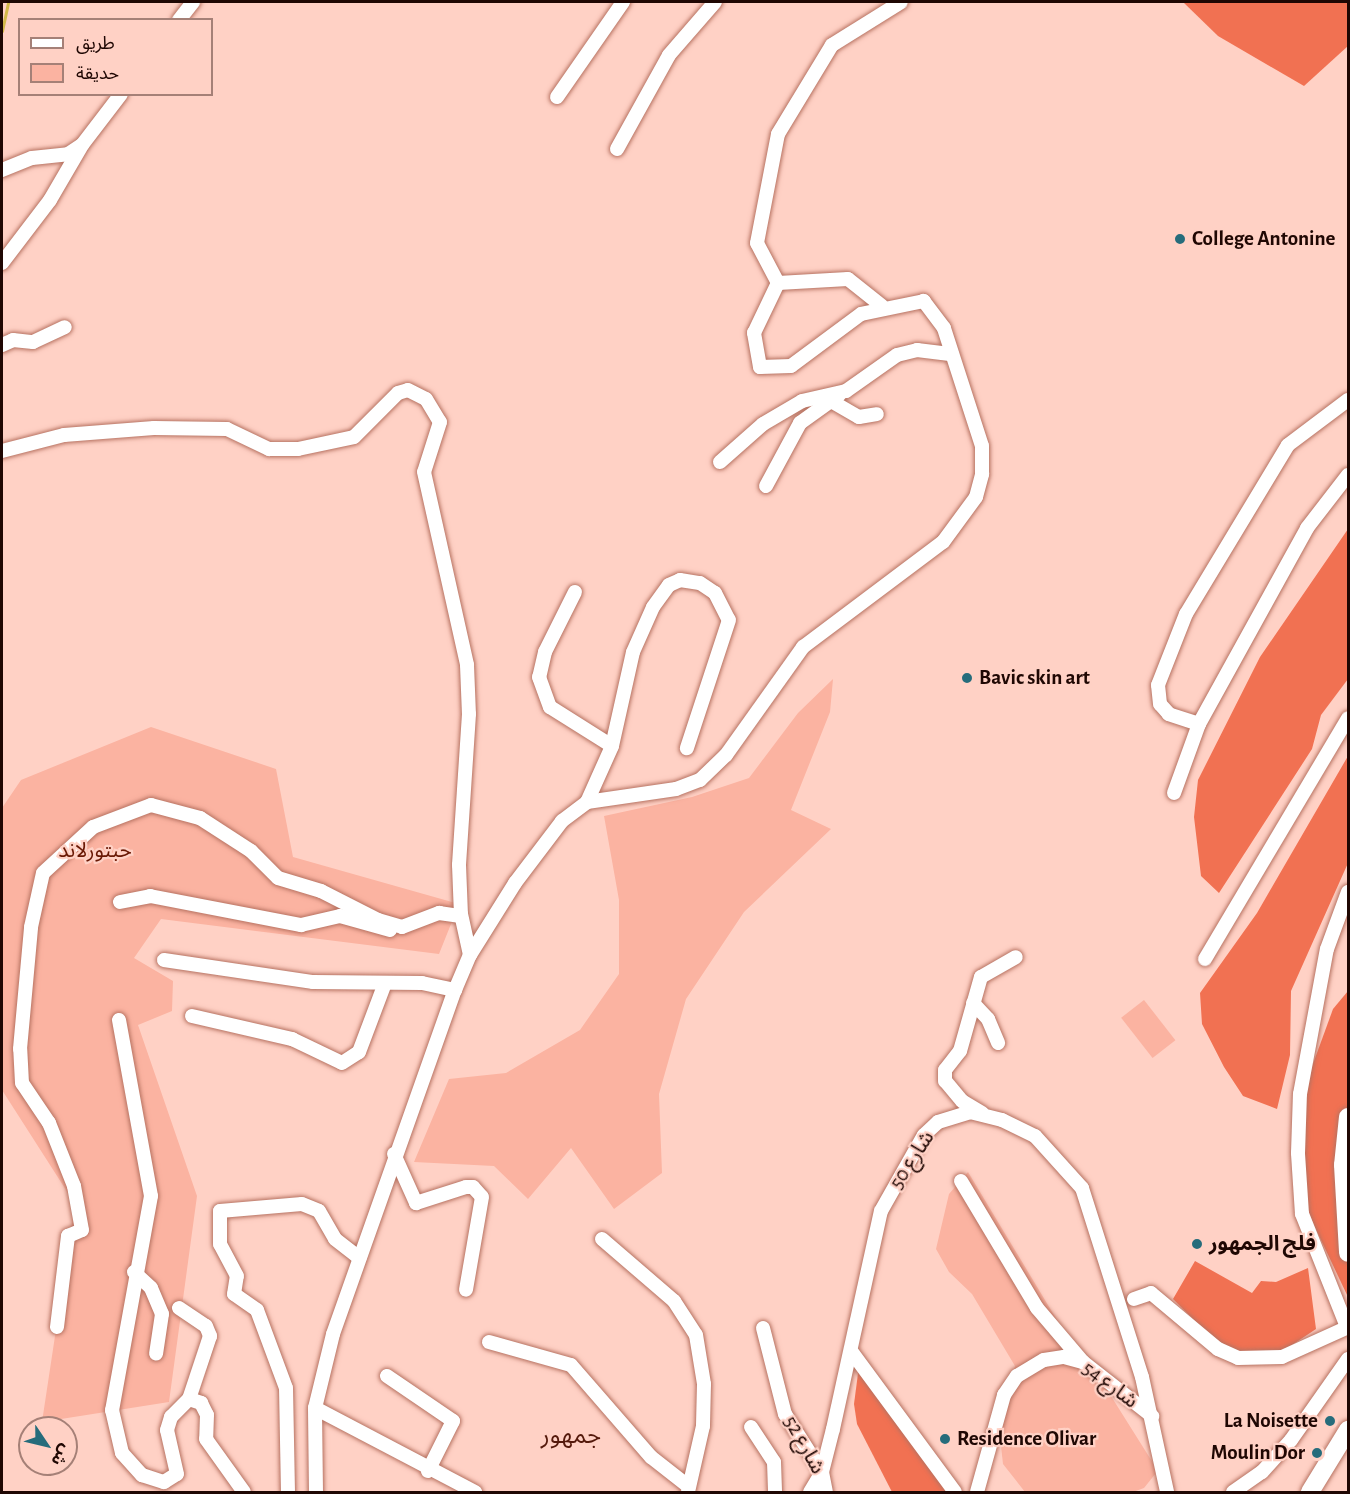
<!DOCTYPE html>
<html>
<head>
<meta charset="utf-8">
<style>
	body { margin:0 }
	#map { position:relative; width:1350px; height:1494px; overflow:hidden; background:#ffd1c5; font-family:"Alegreya Sans","Noto Sans Arabic",sans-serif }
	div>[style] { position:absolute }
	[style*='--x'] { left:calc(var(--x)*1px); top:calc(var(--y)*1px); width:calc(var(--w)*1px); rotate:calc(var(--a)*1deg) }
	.green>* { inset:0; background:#fbb3a1; transform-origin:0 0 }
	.forest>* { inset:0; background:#f17152 }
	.stream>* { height:3px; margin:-1.5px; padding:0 1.5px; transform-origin:1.5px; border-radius:1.5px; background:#d4b849 }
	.roads { filter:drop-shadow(0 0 2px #b77261) drop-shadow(0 0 2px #b77261) }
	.minor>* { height:14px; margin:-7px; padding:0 7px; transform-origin:7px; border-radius:7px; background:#fff }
	.major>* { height:18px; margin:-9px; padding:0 9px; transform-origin:9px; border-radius:9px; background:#fff }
	.dots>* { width:16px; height:16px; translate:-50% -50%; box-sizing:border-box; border:3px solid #ffd1c5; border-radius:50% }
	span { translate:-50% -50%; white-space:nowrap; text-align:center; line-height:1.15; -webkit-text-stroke:4.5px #ffd1c5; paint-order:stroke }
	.poi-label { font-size:21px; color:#1f0703; font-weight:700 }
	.left { translate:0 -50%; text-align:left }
	.right { translate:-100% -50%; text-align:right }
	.park-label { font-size:21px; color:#691804 }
	.street-label { font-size:21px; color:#1f0703 }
	.quarter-label { font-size:24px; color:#54190b }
	.frame { position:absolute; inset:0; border:3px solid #1f0703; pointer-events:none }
	.legend { position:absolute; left:18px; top:18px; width:195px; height:78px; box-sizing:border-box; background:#ffd1c5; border:2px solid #a58077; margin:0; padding:8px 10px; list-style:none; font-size:18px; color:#1f0703 }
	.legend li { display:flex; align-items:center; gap:12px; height:30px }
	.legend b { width:30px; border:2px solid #a58077 }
	.north { position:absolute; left:18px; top:1416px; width:60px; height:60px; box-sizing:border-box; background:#ffd1c5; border:2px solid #a58077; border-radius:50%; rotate:125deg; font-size:16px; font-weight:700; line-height:24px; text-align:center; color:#1f0703 }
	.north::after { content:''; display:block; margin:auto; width:21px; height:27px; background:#266c7b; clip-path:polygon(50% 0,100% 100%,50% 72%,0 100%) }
</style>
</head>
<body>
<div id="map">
	<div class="green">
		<div style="clip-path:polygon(833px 679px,830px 712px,791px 810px,831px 829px,744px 912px,686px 999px,659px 1094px,662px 1173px,614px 1209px,571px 1148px,528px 1199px,494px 1166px,414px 1162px,449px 1079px,506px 1073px,580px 1030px,619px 974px,619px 900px,604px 816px,692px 797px,749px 778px,798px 713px)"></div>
		<div style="clip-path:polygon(151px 727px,276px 769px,293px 857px,459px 904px,439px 954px,161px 919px,134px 958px,173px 981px,172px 1011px,138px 1025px,197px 1196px,169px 1402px,42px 1422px,75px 1204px,2px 1090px,2px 808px,21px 780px)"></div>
		<div style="left:1144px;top:1000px;width:51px;height:29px;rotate:52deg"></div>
		<div style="clip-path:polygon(968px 1172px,1075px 1350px,1099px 1377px,1153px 1463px,1156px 1473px,1144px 1488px,1133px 1492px,1025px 1492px,1003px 1464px,999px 1428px,1015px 1366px,972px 1294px,949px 1272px,936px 1249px,949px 1194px)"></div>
	</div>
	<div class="forest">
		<div style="clip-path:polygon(1183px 2px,1348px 2px,1348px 46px,1304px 86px,1218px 36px)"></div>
		<div style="clip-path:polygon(1348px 529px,1348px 679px,1321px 715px,1312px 749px,1219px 893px,1201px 876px,1194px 817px,1198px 780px,1260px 657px)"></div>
		<div style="clip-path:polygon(1348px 756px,1348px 863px,1291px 991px,1290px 1055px,1277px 1109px,1243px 1096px,1224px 1067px,1202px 1024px,1200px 993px,1257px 913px)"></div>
		<div style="clip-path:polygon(1348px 991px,1348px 1297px,1303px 1202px,1306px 1083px,1333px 1009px)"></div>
		<div style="clip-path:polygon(1195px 1261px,1252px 1293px,1261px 1281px,1276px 1282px,1308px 1268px,1316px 1329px,1283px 1351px,1243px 1353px,1214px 1340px,1173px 1299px)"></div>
		<div style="clip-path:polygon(859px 1366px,959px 1492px,892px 1492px,857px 1424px,854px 1404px)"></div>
	</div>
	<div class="stream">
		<div style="--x:2;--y:31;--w:30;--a:-78"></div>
	</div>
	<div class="roads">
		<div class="minor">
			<div style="--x:179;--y:20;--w:23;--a:-52"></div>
			<div style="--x:557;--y:97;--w:116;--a:-55.2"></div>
			<div style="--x:617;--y:149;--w:107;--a:-61"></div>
			<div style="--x:669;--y:55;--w:70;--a:-49"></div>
			<div style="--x:2;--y:170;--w:32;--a:-22"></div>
			<div style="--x:32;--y:158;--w:36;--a:-6"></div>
			<div style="--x:68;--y:154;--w:17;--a:-33"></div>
			<div style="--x:82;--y:145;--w:64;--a:-52.6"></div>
			<div style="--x:2;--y:263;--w:79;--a:-52.7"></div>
			<div style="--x:50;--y:200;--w:61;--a:-59.7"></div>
			<div style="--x:778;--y:283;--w:45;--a:-117.7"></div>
			<div style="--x:757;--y:243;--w:111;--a:-79.1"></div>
			<div style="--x:778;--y:134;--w:104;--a:-58.8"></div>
			<div style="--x:832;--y:45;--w:81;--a:-31.9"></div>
			<div style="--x:2;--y:345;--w:12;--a:-24"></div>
			<div style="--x:13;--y:340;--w:20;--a:6"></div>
			<div style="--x:33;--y:342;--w:35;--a:-25"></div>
			<div style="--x:831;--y:401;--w:32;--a:30"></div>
			<div style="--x:859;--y:417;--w:18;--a:-9"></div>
			<div style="--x:2;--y:451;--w:64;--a:-14.5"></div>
			<div style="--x:64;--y:435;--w:90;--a:-4.4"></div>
			<div style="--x:154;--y:428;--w:73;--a:0.8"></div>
			<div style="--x:227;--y:429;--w:47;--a:25.5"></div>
			<div style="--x:269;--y:449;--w:29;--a:0"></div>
			<div style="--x:298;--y:449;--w:57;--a:-12.1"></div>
			<div style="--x:354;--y:437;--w:62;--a:-45"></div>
			<div style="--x:398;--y:393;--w:10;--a:-17"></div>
			<div style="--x:408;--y:390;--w:20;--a:27"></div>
			<div style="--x:426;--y:399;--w:27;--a:59"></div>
			<div style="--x:440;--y:422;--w:52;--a:107.7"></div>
			<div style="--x:424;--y:472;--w:198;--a:77.4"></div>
			<div style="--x:467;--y:665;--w:49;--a:87.7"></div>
			<div style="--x:469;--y:714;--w:151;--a:93.8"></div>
			<div style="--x:459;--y:865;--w:49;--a:87.7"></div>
			<div style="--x:461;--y:914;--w:42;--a:77.6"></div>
			<div style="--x:720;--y:462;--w:57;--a:-41.5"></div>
			<div style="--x:763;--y:424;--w:45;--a:-30.5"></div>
			<div style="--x:802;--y:401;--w:45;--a:-12.8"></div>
			<div style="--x:846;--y:391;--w:62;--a:-35.2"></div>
			<div style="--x:897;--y:355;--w:21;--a:-14"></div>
			<div style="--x:917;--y:350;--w:35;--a:7"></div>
			<div style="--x:766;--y:486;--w:72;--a:-61.6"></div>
			<div style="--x:800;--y:423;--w:48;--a:-35.7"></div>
			<div style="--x:575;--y:592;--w:67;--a:116.6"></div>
			<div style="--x:545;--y:652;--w:26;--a:103"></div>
			<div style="--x:539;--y:677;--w:32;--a:70"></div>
			<div style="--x:550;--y:707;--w:73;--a:32.2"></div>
			<div style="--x:1199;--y:724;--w:32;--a:-162"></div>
			<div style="--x:1169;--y:714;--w:13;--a:-132"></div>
			<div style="--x:1160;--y:704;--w:19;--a:-96"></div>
			<div style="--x:1158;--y:685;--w:76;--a:-68.5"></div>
			<div style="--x:1186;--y:614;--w:197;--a:-58.9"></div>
			<div style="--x:1288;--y:445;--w:75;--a:-36.9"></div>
			<div style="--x:1174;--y:793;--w:73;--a:-70.1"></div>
			<div style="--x:1199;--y:724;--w:224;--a:-61.1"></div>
			<div style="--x:1307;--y:528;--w:67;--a:-52.3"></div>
			<div style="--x:587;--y:802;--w:61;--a:-65.9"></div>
			<div style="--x:612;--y:746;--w:96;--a:-77.4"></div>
			<div style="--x:633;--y:652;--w:49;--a:-66"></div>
			<div style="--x:653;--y:607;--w:27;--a:-54"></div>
			<div style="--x:669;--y:585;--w:12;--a:-24"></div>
			<div style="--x:680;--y:580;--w:20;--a:9"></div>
			<div style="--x:700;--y:583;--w:18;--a:34"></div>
			<div style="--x:715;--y:593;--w:30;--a:63"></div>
			<div style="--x:729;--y:620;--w:135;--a:108.2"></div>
			<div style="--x:120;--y:902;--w:31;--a:-11"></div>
			<div style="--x:150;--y:896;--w:154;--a:10.9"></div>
			<div style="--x:301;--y:925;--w:40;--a:-13"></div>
			<div style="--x:340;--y:916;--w:52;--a:15.6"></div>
			<div style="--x:1205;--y:959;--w:280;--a:-59.3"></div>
			<div style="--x:164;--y:960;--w:151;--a:8.4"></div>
			<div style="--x:313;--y:982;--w:109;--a:0.5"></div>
			<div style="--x:422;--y:983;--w:34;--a:12"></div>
			<div style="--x:973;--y:1003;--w:22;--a:47"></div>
			<div style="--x:988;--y:1019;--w:26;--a:67"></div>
			<div style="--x:192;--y:1016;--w:103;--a:13"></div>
			<div style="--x:292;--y:1039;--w:55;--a:25.6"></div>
			<div style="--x:342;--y:1063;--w:20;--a:-33"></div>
			<div style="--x:359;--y:1052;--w:71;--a:-69.3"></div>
			<div style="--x:119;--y:1020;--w:179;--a:79.7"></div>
			<div style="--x:151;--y:1196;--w:218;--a:100.3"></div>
			<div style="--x:112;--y:1410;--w:44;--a:76.9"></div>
			<div style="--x:122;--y:1453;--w:30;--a:48"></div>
			<div style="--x:142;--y:1475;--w:23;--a:18"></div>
			<div style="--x:164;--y:1482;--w:15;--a:-32"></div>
			<div style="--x:177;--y:1474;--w:45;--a:-102.8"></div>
			<div style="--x:167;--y:1430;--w:14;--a:-73"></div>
			<div style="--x:171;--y:1417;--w:25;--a:-45"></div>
			<div style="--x:189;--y:1399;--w:13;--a:18"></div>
			<div style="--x:201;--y:1403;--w:13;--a:63"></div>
			<div style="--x:207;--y:1415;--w:24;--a:92"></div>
			<div style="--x:206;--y:1439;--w:65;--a:54.4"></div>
			<div style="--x:982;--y:1113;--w:23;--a:-149"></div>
			<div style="--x:962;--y:1101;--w:26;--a:-130"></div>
			<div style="--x:945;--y:1081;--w:11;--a:-90"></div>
			<div style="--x:945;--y:1070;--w:24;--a:-52"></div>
			<div style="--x:960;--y:1051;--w:77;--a:-74.2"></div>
			<div style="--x:981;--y:977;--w:40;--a:-29.7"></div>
			<div style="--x:394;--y:1154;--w:54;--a:65.8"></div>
			<div style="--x:416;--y:1203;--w:52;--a:-17.7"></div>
			<div style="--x:466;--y:1187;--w:7;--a:0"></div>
			<div style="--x:473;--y:1187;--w:13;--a:48"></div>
			<div style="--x:482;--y:1197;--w:94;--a:99.8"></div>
			<div style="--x:961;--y:1181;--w:148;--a:59.1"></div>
			<div style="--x:1037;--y:1308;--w:71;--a:49.6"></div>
			<div style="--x:602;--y:1239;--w:95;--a:40.7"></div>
			<div style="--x:674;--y:1301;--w:40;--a:57.1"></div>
			<div style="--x:696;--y:1335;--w:50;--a:80.7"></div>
			<div style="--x:704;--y:1384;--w:42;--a:91.4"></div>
			<div style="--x:703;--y:1426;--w:68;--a:102.8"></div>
			<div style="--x:134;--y:1272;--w:23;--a:43"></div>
			<div style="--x:151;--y:1288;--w:28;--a:67"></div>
			<div style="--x:162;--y:1314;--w:40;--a:98.5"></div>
			<div style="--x:1134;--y:1299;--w:18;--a:-19"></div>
			<div style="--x:1151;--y:1293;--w:87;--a:39.9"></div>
			<div style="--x:1218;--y:1349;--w:22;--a:24"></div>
			<div style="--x:1238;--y:1358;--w:44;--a:-1.3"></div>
			<div style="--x:1282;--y:1357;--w:72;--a:-24.4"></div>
			<div style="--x:179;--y:1308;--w:32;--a:34"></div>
			<div style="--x:206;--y:1326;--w:11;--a:68"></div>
			<div style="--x:210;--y:1336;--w:66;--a:108.4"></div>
			<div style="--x:57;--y:1327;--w:92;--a:-83.1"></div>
			<div style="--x:68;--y:1236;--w:15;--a:-23"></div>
			<div style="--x:82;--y:1230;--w:45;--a:-100.3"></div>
			<div style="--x:74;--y:1186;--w:68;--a:-111.6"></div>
			<div style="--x:49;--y:1123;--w:48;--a:-124"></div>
			<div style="--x:22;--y:1083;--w:34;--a:-93"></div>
			<div style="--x:20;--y:1049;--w:122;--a:-84.8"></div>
			<div style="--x:31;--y:927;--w:55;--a:-77.5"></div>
			<div style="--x:43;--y:873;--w:68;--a:-42.6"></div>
			<div style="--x:93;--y:827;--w:62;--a:-20.8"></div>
			<div style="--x:151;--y:805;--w:51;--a:14.9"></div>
			<div style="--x:200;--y:818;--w:61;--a:32.9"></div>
			<div style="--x:251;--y:851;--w:38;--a:45"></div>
			<div style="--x:278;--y:878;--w:45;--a:16.8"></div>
			<div style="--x:321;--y:891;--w:64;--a:27"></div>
			<div style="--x:378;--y:920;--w:25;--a:16"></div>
			<div style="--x:402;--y:927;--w:40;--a:-21"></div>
			<div style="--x:439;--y:913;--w:22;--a:8"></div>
			<div style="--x:1347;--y:1327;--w:122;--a:-111.7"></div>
			<div style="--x:1302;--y:1214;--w:61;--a:-93.8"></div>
			<div style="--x:1298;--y:1153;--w:59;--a:-88.1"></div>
			<div style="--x:1300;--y:1094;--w:147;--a:-79.5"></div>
			<div style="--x:1327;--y:949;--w:61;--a:-69.8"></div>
			<div style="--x:763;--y:1328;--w:89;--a:75.7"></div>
			<div style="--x:785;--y:1414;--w:69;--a:57.5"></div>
			<div style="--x:822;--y:1472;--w:20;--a:79"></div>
			<div style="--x:489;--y:1342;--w:85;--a:15.7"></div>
			<div style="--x:571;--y:1365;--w:122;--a:49"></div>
			<div style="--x:651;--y:1457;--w:47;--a:38.1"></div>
			<div style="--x:851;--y:1351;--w:175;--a:53.6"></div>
			<div style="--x:387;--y:1376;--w:80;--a:34.3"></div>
			<div style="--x:453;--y:1421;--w:56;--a:116.6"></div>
			<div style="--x:315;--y:1408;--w:181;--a:27.7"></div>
			<div style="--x:751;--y:1427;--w:42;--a:56.7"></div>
			<div style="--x:774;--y:1462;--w:30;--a:88"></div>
			<div style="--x:288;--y:1492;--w:104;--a:-91.1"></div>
			<div style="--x:286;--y:1388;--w:83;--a:-110.4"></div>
			<div style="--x:257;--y:1310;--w:28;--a:-145"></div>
			<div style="--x:234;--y:1294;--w:18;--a:-81"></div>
			<div style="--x:237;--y:1276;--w:36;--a:-118"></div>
			<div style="--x:220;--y:1244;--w:33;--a:-90"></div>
			<div style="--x:220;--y:1211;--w:82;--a:-4.9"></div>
			<div style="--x:302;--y:1204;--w:18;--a:22"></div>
			<div style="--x:319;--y:1211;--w:32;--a:60"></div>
			<div style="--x:335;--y:1239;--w:31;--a:38"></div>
			<div style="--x:316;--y:1492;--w:84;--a:-90.7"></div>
			<div style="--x:315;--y:1408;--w:76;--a:-76.3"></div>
			<div style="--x:333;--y:1334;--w:365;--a:-70.5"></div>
			<div style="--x:455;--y:990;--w:38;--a:-67"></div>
			<div style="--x:470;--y:955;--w:85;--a:-58"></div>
			<div style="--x:515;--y:883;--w:78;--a:-52.8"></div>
			<div style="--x:562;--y:821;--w:31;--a:-37"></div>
			<div style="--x:587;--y:802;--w:90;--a:-8.3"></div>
			<div style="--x:676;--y:789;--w:26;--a:-21"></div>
			<div style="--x:700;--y:780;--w:36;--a:-44"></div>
			<div style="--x:726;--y:755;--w:133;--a:-54.5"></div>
			<div style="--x:803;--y:647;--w:175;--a:-36.9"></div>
			<div style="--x:943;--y:542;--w:56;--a:-53.7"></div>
			<div style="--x:976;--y:497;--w:24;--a:-75"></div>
			<div style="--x:982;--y:474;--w:28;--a:-90"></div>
			<div style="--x:982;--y:446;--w:124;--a:-107.9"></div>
			<div style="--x:944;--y:328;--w:34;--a:-127"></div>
			<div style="--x:924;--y:301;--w:64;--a:168.3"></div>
			<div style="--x:861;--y:314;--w:87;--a:143.4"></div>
			<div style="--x:791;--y:366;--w:31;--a:178"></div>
			<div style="--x:760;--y:367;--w:35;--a:-100"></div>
			<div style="--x:754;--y:333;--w:55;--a:-64.4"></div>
			<div style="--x:778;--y:283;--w:70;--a:-3.3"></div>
			<div style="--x:848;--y:279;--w:43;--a:38.5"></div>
			<div style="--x:810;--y:1492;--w:23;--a:-59"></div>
			<div style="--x:822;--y:1472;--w:44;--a:-75.7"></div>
			<div style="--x:833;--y:1429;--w:223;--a:-77.6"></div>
			<div style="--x:881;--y:1211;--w:87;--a:-60.5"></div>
			<div style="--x:924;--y:1135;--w:19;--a:-43"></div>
			<div style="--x:938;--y:1122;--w:34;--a:-17"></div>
			<div style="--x:970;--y:1112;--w:33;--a:14"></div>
			<div style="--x:1002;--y:1120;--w:37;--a:26"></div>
			<div style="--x:1035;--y:1136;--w:70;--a:47.9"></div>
			<div style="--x:1082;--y:1188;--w:198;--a:72.4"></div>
			<div style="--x:1142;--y:1377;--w:118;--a:77.7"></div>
			<div style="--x:977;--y:1492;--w:101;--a:-74.4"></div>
			<div style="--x:1004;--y:1395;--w:23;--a:-56"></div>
			<div style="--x:1017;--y:1376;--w:31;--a:-31"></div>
			<div style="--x:1044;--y:1360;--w:20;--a:-9"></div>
			<div style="--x:1064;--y:1357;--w:20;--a:15"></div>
			<div style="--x:1083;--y:1362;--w:88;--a:38"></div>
			<div style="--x:1233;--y:1492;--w:35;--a:-35"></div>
			<div style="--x:1262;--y:1472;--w:43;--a:-47.8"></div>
			<div style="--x:1291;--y:1440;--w:99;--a:-54.9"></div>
		</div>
		<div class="major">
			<div style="--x:1348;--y:1117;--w:48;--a:95.9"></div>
			<div style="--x:1343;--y:1165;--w:88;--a:86.7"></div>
			<div style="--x:1310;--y:1492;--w:73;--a:-58.5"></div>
		</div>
	</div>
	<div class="dots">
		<div style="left:1180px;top:239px;background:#266c7b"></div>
		<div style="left:967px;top:678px;background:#266c7b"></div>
		<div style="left:1197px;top:1244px;background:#266c7b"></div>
		<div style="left:1330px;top:1421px;background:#266c7b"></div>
		<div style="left:945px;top:1439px;background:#266c7b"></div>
		<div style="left:1317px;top:1453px;background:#266c7b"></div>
	</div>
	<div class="poi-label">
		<span class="left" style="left:1192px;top:239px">College Antonine</span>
		<span class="left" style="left:979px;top:678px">Bavic skin art</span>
		<span class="left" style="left:1209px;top:1244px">فلج الجمهور</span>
		<span class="right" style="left:1318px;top:1421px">La Noisette</span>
		<span class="left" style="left:957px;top:1439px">Residence Olivar</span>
		<span class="right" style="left:1305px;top:1453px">Moulin Dor</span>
	</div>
	<div class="park-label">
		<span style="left:95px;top:851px">حبتورلاند</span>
	</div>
	<div class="street-label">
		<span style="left:912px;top:1160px;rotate:-57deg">شارع 50</span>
		<span style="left:1110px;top:1385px;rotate:37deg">شارع 54</span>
		<span style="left:804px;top:1445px;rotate:61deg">شارع 52</span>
	</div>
	<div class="quarter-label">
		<span style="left:571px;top:1437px">جمهور</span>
	</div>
	<div class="frame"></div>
	<ul class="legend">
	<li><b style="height:8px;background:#fff"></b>طريق</li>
	<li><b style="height:16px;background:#fbb3a1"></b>حديقة</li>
	</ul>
	<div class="north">ش</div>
</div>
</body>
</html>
